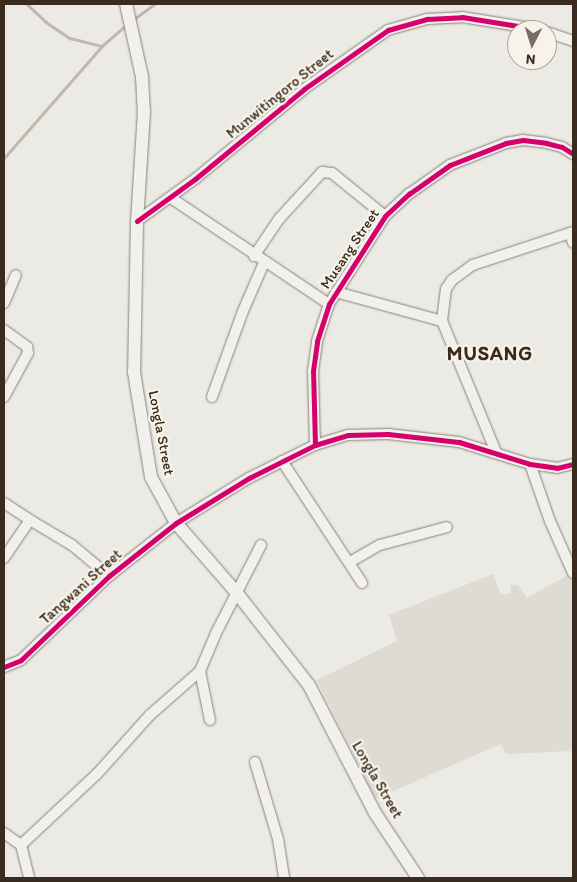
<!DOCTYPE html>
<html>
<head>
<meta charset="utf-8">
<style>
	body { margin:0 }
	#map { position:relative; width:577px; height:882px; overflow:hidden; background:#eceae4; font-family:Itim,sans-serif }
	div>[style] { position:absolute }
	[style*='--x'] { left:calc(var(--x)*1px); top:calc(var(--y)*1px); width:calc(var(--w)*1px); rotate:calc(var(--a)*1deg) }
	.built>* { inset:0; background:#dedbd2 }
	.green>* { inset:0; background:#ddd9d0; transform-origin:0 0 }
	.stream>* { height:2.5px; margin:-1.25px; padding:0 1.25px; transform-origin:1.25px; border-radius:1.25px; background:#beb8ad }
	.roads { filter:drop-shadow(0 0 1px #86827c) drop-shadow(0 0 1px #86827c) }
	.minor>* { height:10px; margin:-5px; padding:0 5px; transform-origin:5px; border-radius:5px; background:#f1f0ec }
	.major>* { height:12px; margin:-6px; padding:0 6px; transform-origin:6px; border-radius:6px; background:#f1f0ec }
	.cycleway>* { height:5px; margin:-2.5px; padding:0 2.5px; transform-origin:2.5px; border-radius:2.5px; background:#d6006c }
	span { translate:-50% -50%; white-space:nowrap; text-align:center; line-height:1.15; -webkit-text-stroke:4.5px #f7f3e8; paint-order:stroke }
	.street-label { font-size:15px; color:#3b2a1e }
	.district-label { font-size:20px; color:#3b2a1e; font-weight:700; letter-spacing:1px }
	.frame { position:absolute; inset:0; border:5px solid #3b2a1e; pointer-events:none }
	.north { position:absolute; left:507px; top:20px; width:50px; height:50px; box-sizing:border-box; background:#f7f3e8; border:1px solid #aca397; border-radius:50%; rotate:185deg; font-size:14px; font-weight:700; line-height:20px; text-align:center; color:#3b2a1e }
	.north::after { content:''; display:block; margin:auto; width:18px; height:22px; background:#796d63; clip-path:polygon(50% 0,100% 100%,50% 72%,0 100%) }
</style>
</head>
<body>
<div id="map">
	<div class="built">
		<div style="clip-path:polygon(493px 574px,501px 595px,511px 593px,510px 585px,518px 585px,527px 598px,568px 575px,573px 583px,573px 751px,506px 754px,501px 744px,375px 799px,317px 680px,397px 641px,389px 615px)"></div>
	</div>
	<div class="green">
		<div style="left:364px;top:665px;width:40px;height:27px;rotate:63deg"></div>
		<div style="left:383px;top:704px;width:51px;height:25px;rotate:63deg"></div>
	</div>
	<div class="stream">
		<div style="--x:27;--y:4;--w:26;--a:43"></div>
		<div style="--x:46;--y:22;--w:29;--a:34"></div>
		<div style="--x:70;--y:38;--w:33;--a:14"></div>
		<div style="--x:102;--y:46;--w:32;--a:-41"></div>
		<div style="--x:134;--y:19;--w:26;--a:-36"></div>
		<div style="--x:4;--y:158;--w:149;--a:-48.8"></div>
	</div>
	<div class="roads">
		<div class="minor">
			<div style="--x:547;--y:32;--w:28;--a:19"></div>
			<div style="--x:171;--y:198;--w:190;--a:33.9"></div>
			<div style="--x:137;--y:221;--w:72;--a:-35.9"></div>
			<div style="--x:195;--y:179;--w:141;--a:-39.5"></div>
			<div style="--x:304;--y:89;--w:103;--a:-35.1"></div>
			<div style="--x:388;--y:30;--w:41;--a:-15.8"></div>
			<div style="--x:427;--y:19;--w:35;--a:-3"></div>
			<div style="--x:462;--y:17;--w:82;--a:9.1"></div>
			<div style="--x:570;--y:233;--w:10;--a:73"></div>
			<div style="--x:254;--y:256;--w:45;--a:-56"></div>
			<div style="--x:279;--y:219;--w:64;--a:-47.5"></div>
			<div style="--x:322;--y:172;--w:10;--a:6"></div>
			<div style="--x:332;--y:173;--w:68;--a:39.1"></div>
			<div style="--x:336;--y:292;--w:110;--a:15.3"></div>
			<div style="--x:4;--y:303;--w:30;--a:-67"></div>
			<div style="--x:4;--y:330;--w:29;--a:36"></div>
			<div style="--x:27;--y:347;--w:6;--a:81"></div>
			<div style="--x:28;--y:353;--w:50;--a:118.6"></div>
			<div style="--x:212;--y:397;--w:91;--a:-70.2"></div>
			<div style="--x:243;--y:311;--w:52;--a:-66.4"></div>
			<div style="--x:315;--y:445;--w:74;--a:-91.5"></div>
			<div style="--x:313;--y:371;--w:30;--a:-82"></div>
			<div style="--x:317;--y:341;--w:39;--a:-72"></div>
			<div style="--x:329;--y:304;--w:104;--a:-57.5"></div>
			<div style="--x:385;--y:216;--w:33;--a:-43"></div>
			<div style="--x:409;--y:194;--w:50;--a:-35.3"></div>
			<div style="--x:450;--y:165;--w:60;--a:-21.4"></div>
			<div style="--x:506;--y:143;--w:17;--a:-10"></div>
			<div style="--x:523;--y:140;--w:23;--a:7"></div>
			<div style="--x:546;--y:143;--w:16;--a:14"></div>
			<div style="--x:562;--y:147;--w:13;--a:32"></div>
			<div style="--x:496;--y:452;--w:142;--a:-112.4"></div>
			<div style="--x:442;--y:321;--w:32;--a:-83"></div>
			<div style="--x:446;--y:289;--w:11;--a:-56"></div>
			<div style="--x:452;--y:280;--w:26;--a:-36"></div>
			<div style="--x:473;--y:265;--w:105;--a:-18.3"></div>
			<div style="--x:282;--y:461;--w:146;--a:56.7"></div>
			<div style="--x:530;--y:464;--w:60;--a:70.7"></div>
			<div style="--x:550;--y:521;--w:57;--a:66.1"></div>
			<div style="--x:4;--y:503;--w:31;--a:33"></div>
			<div style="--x:4;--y:558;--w:46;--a:-55.6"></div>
			<div style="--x:30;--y:520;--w:49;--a:30.8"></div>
			<div style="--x:72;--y:545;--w:48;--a:40"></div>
			<div style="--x:350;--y:562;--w:34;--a:-30"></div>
			<div style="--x:380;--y:545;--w:69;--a:-15"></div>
			<div style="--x:4;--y:667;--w:18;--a:-22"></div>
			<div style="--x:21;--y:660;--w:122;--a:-43.7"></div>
			<div style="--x:109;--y:576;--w:85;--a:-38.3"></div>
			<div style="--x:176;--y:523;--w:86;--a:-31.7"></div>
			<div style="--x:249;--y:478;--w:74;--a:-26.6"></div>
			<div style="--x:315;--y:445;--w:34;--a:-17"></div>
			<div style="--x:348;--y:435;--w:40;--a:-1.4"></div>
			<div style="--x:388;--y:434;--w:71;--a:6.4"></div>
			<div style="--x:459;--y:442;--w:74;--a:17.2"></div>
			<div style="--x:530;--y:464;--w:27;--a:8"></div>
			<div style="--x:557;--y:468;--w:16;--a:-14"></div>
			<div style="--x:200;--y:671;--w:50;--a:78.5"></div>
			<div style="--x:255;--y:762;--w:80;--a:73.4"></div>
			<div style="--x:278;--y:839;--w:39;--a:81"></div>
			<div style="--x:4;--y:833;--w:21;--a:35"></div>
			<div style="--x:21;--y:845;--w:34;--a:76"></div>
			<div style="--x:21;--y:845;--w:104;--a:-43.1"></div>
			<div style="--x:97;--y:774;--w:79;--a:-48.1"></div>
			<div style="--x:150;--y:715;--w:67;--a:-41.3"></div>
			<div style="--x:200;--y:671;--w:39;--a:-67"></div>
			<div style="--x:215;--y:635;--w:101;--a:-62.9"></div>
		</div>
		<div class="major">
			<div style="--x:126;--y:4;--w:75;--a:77.6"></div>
			<div style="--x:142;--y:77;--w:34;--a:87"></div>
			<div style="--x:144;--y:111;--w:110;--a:93.6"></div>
			<div style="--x:137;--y:221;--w:151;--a:91.1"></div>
			<div style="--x:134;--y:372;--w:106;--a:80.8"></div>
			<div style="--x:151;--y:477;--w:52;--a:61.5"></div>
			<div style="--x:176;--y:523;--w:91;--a:49"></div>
			<div style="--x:236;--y:592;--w:118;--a:51.9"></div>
			<div style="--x:309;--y:685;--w:144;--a:62.7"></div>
			<div style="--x:375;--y:813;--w:78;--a:56.5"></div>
		</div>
	</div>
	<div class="cycleway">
		<div style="--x:137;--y:221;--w:72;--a:-35.9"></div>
		<div style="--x:195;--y:179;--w:141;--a:-39.5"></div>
		<div style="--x:304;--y:89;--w:103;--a:-35.1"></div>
		<div style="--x:388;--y:30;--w:41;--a:-15.8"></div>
		<div style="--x:427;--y:19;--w:35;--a:-3"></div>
		<div style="--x:462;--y:17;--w:82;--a:9.1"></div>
		<div style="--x:315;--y:445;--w:74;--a:-91.5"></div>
		<div style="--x:313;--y:371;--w:30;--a:-82"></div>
		<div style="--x:317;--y:341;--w:39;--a:-72"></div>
		<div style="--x:329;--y:304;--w:104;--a:-57.5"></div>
		<div style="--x:385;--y:216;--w:33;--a:-43"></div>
		<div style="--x:409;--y:194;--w:50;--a:-35.3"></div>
		<div style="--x:450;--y:165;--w:60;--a:-21.4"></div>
		<div style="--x:506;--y:143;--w:17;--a:-10"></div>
		<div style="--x:523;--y:140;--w:23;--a:7"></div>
		<div style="--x:546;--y:143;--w:16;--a:14"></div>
		<div style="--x:562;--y:147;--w:13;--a:32"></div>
		<div style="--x:4;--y:667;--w:18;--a:-22"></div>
		<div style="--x:21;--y:660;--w:122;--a:-43.7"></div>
		<div style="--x:109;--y:576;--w:85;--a:-38.3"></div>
		<div style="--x:176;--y:523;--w:86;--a:-31.7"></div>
		<div style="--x:249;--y:478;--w:74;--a:-26.6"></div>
		<div style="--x:315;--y:445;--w:34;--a:-17"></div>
		<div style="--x:348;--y:435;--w:40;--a:-1.4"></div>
		<div style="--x:388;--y:434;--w:71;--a:6.4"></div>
		<div style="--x:459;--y:442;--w:74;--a:17.2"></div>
		<div style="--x:530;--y:464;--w:27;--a:8"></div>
		<div style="--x:557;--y:468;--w:16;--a:-14"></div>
	</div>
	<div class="street-label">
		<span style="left:280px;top:94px;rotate:-39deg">Munwitingoro Street</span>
		<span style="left:350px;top:249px;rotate:-56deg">Musang Street</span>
		<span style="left:161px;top:433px;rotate:79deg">Longla Street</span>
		<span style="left:81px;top:587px;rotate:-42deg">Tangwani Street</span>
		<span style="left:377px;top:780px;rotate:60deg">Longla Street</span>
	</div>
	<div class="district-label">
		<span style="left:490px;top:353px">MUSANG</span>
	</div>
	<div class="frame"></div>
	<div class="north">N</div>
</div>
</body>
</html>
